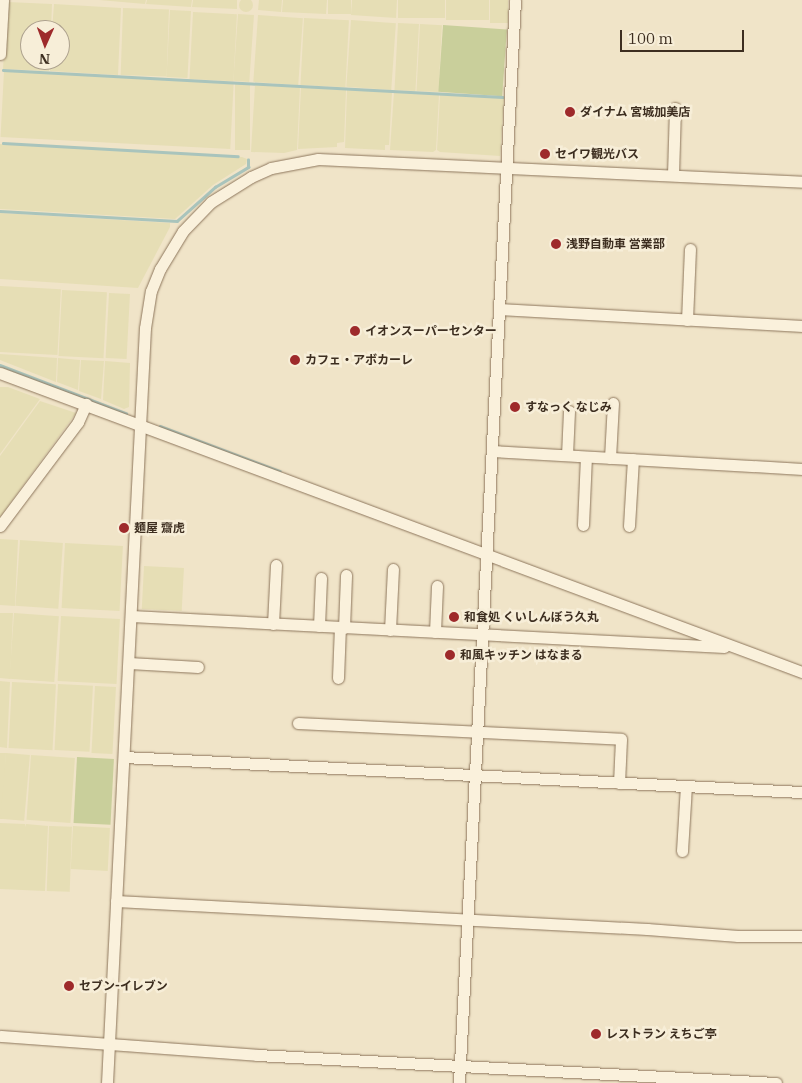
<!DOCTYPE html>
<html>
<head>
<meta charset="utf-8">
<style>
	body { margin:0 }
	#map { position:relative; width:802px; height:1083px; overflow:hidden; background:#f0e4c8; font-family:"IBM Plex Serif","Noto Sans JP",serif }
	div>[style] { position:absolute }
	[style*='--x'] { left:calc(var(--x)*1px); top:calc(var(--y)*1px); width:calc(var(--w)*1px); rotate:calc(var(--a)*1deg) }
	.farmland>* { inset:0; background:#e6deb5; transform-origin:0 0 }
	.round { border-radius:50% }
	.green>* { inset:0; background:#c9cf9b; transform-origin:0 0 }
	.stream>* { height:2.5px; margin:-1.25px; padding:0 1.25px; transform-origin:1.25px; border-radius:1.25px; background:#a9c4bc }
	.roads { filter:drop-shadow(0 0 1px #8d765c) drop-shadow(0 0 1px #8d765c) }
	.minor>* { height:11px; margin:-5.5px; padding:0 5.5px; transform-origin:5.5px; border-radius:5.5px; background:#faf1dc }
	.dots>* { width:14px; height:14px; translate:-50% -50%; box-sizing:border-box; border:2px solid #f7eed8; border-radius:50% }
	span { translate:-50% -50%; white-space:nowrap; text-align:center; line-height:1.15; -webkit-text-stroke:5px #f7eed8; paint-order:stroke }
	.poi-label { font-size:12px; color:#3d2e20; font-weight:700 }
	.left { translate:0 -50%; text-align:left }
	.north { position:absolute; left:20px; top:20px; width:50px; height:50px; box-sizing:border-box; background:#f7eed8; border:1px solid #ada18e; border-radius:50%; rotate:182deg; font-size:14px; font-weight:700; line-height:20px; text-align:center; color:#3d2e20 }
	.north::after { content:''; display:block; margin:auto; width:18px; height:22px; background:#9e2a2b; clip-path:polygon(50% 0,100% 100%,50% 72%,0 100%) }
	.scale { position:absolute; left:620px; top:30px; width:124px; height:22px; box-sizing:border-box; border:2px solid #3d2e20; border-top:0; padding-left:6px; font-size:15px; line-height:18px; white-space:nowrap; color:#3d2e20; -webkit-text-stroke:4px #f7eed8; paint-order:stroke }
</style>
</head>
<body>
<div id="map">
	<div class="farmland">
		<div class="round" style="left:239px;top:-2px;width:14px;height:14px"></div>
		<div style="clip-path:polygon(99px 0,146px 0,145px 4px)"></div>
		<div style="clip-path:polygon(147px 0,192px 0,191px 7px,146px 4px)"></div>
		<div style="clip-path:polygon(193px 0,237px 0,237px 9px,192px 7px)"></div>
		<div style="clip-path:polygon(259px 0,282px 0,281px 12px,258px 10px)"></div>
		<div style="clip-path:polygon(283px 0,327px 0,326px 14px,282px 12px)"></div>
		<div style="left:328px;top:0;width:23px;height:14px"></div>
		<div style="clip-path:polygon(352px 0,397px 0,396px 18px,351px 15px)"></div>
		<div style="left:398px;top:0;width:47px;height:18px"></div>
		<div style="left:446px;top:0;width:43px;height:20px"></div>
		<div style="left:490px;top:0;width:18px;height:23px"></div>
		<div style="clip-path:polygon(7px 2px,52px 4px,51px 30px,30px 30px,30px 60px,49px 60px,49px 71px,3px 69px)"></div>
		<div style="clip-path:polygon(54px 4px,121px 8px,118px 75px,50px 71px,51px 60px,60px 60px,60px 30px,52px 30px)"></div>
		<div style="left:123px;top:8px;width:46px;height:67px;rotate:2deg"></div>
		<div style="left:170px;top:10px;width:21px;height:67px;rotate:3deg"></div>
		<div style="left:193px;top:12px;width:44px;height:67px;rotate:3deg"></div>
		<div style="left:238px;top:14px;width:16px;height:67px;rotate:4deg"></div>
		<div style="left:258px;top:15px;width:45px;height:67px;rotate:4deg"></div>
		<div style="left:304px;top:18px;width:45px;height:67px;rotate:3deg"></div>
		<div style="left:351px;top:20px;width:45px;height:67px;rotate:4deg"></div>
		<div style="left:398px;top:23px;width:21px;height:67px;rotate:3deg"></div>
		<div style="left:420px;top:24px;width:22px;height:67px;rotate:3deg"></div>
		<div style="left:4px;top:71px;width:230px;height:66px;rotate:3deg"></div>
		<div style="left:235px;top:84px;width:15px;height:66px"></div>
		<div style="clip-path:polygon(255px 85px,300px 87px,297px 150px,284px 153px,251px 152px)"></div>
		<div style="clip-path:polygon(301px 87px,346px 90px,344px 142px,337px 143px,337px 147px,298px 149px)"></div>
		<div style="clip-path:polygon(347px 90px,392px 92px,389px 145px,385px 145px,385px 150px,345px 148px)"></div>
		<div style="clip-path:polygon(394px 92px,439px 95px,436px 150px,433px 152px,390px 150px)"></div>
		<div style="clip-path:polygon(440px 95px,504px 98px,500px 156px,440px 152px,437px 150px)"></div>
		<div style="clip-path:polygon(0 144px,242px 157px,247px 159px,246px 164px,213px 185px,175px 219px,0 209px)"></div>
		<div style="clip-path:polygon(0 213px,170px 223px,170px 227px,138px 288px,0 279px)"></div>
		<div style="left:0;top:286px;width:61px;height:66px;rotate:3deg"></div>
		<div style="left:62px;top:290px;width:45px;height:66px;rotate:3deg"></div>
		<div style="left:109px;top:293px;width:21px;height:65px;rotate:3deg"></div>
		<div style="clip-path:polygon(0 354px,57px 358px,56px 382px,0 360px)"></div>
		<div style="clip-path:polygon(58px 358px,80px 360px,78px 390px,57px 382px)"></div>
		<div style="clip-path:polygon(81px 360px,104px 361px,101px 399px,79px 391px)"></div>
		<div style="clip-path:polygon(105px 361px,130px 363px,129px 407px,124px 409px,103px 400px)"></div>
		<div style="clip-path:polygon(0 387px,8px 387px,40px 399px,0 454px)"></div>
		<div style="clip-path:polygon(40px 401px,76px 413px,0 517px,0 456px)"></div>
		<div style="clip-path:polygon(0 539px,18px 540px,15px 606px,0 605px)"></div>
		<div style="left:20px;top:540px;width:43px;height:66px;rotate:4deg"></div>
		<div style="left:65px;top:543px;width:58px;height:65px;rotate:3deg"></div>
		<div style="left:144px;top:566px;width:40px;height:43px;rotate:3deg"></div>
		<div style="clip-path:polygon(0 613px,13px 613px,10px 679px,0 678px)"></div>
		<div style="left:14px;top:613px;width:45px;height:66px;rotate:4deg"></div>
		<div style="left:61px;top:616px;width:59px;height:65px;rotate:3deg"></div>
		<div style="clip-path:polygon(0 681px,10px 682px,7px 748px,0 747px)"></div>
		<div style="left:12px;top:682px;width:44px;height:66px;rotate:3deg"></div>
		<div style="left:58px;top:684px;width:35px;height:66px;rotate:3deg"></div>
		<div style="left:95px;top:686px;width:21px;height:67px;rotate:3deg"></div>
		<div style="clip-path:polygon(0 753px,6px 753px,3px 819px,0 819px)"></div>
		<div style="left:6px;top:753px;width:24px;height:66px;rotate:5deg"></div>
		<div style="left:31px;top:755px;width:44px;height:65px;rotate:4deg"></div>
		<div style="clip-path:polygon(0 823px,25px 824px,25px 827px,26px 824px,48px 826px,45px 891px,0 889px)"></div>
		<div style="left:49px;top:826px;width:23px;height:65px;rotate:2deg"></div>
		<div style="left:73px;top:826px;width:37px;height:43px;rotate:3deg"></div>
	</div>
	<div class="green">
		<div style="left:443px;top:25px;width:64px;height:67px;rotate:4deg"></div>
		<div style="left:77px;top:757px;width:37px;height:66px;rotate:3deg"></div>
	</div>
	<div class="stream">
		<div style="--x:3;--y:70;--w:500;--a:3.1"></div>
		<div style="--x:3;--y:143;--w:235;--a:3.2"></div>
		<div style="--x:0;--y:211;--w:177;--a:3.2"></div>
		<div style="--x:177;--y:221;--w:51;--a:-41.8"></div>
		<div style="--x:215;--y:187;--w:39;--a:-31"></div>
		<div style="--x:248;--y:167;--w:7;--a:-90"></div>
		<div style="--x:0;--y:365;--w:135;--a:20.9"></div>
		<div style="--x:160;--y:426;--w:128;--a:20.6"></div>
	</div>
	<div class="roads">
		<div class="minor">
			<div style="--x:0;--y:54;--w:54;--a:-86.8"></div>
			<div style="--x:673;--y:175;--w:67;--a:-88.3"></div>
			<div style="--x:500;--y:309;--w:302;--a:3.2"></div>
			<div style="--x:687;--y:320;--w:71;--a:-87.6"></div>
			<div style="--x:0;--y:373;--w:856;--a:20.45"></div>
			<div style="--x:492;--y:451;--w:311;--a:3.3"></div>
			<div style="--x:567;--y:455;--w:44;--a:-87.4"></div>
			<div style="--x:610;--y:458;--w:55;--a:-86.9"></div>
			<div style="--x:583;--y:525;--w:68;--a:-87.5"></div>
			<div style="--x:0;--y:526;--w:130;--a:-53.1"></div>
			<div style="--x:78;--y:422;--w:20;--a:-66"></div>
			<div style="--x:629;--y:526;--w:67;--a:-86.6"></div>
			<div style="--x:131;--y:616;--w:594;--a:2.99"></div>
			<div style="--x:273;--y:624;--w:59;--a:-87.1"></div>
			<div style="--x:319;--y:626;--w:48;--a:-87.6"></div>
			<div style="--x:344;--y:628;--w:53;--a:-87.8"></div>
			<div style="--x:390;--y:630;--w:61;--a:-87.2"></div>
			<div style="--x:435;--y:632;--w:46;--a:-87.5"></div>
			<div style="--x:129;--y:663;--w:69;--a:3.3"></div>
			<div style="--x:338;--y:678;--w:51;--a:-87.8"></div>
			<div style="--x:298;--y:723;--w:323;--a:2.8"></div>
			<div style="--x:621;--y:739;--w:44;--a:92.6"></div>
			<div style="--x:124;--y:757;--w:679;--a:2.96"></div>
			<div style="--x:682;--y:851;--w:65;--a:-86.5"></div>
			<div style="--x:116;--y:901;--w:532;--a:3.02"></div>
			<div style="--x:647;--y:929;--w:91;--a:4.4"></div>
			<div style="--x:738;--y:936;--w:64;--a:0"></div>
			<div style="--x:0;--y:1036;--w:258;--a:4.2"></div>
			<div style="--x:257;--y:1055;--w:520;--a:3.09"></div>
			<div style="--x:107;--y:1083;--w:756;--a:-87.12"></div>
			<div style="--x:145;--y:328;--w:37;--a:-81"></div>
			<div style="--x:151;--y:291;--w:24;--a:-68"></div>
			<div style="--x:160;--y:269;--w:44;--a:-58.8"></div>
			<div style="--x:183;--y:231;--w:40;--a:-46"></div>
			<div style="--x:211;--y:202;--w:47;--a:-32"></div>
			<div style="--x:251;--y:177;--w:22;--a:-24"></div>
			<div style="--x:271;--y:168;--w:48;--a:-10.8"></div>
			<div style="--x:318;--y:159;--w:485;--a:2.7"></div>
			<div style="--x:459;--y:1083;--w:1084;--a:-87.04"></div>
		</div>
	</div>
	<div class="dots">
		<div style="left:570px;top:112px;background:#9e2a2b"></div>
		<div style="left:545px;top:154px;background:#9e2a2b"></div>
		<div style="left:556px;top:244px;background:#9e2a2b"></div>
		<div style="left:355px;top:331px;background:#9e2a2b"></div>
		<div style="left:295px;top:360px;background:#9e2a2b"></div>
		<div style="left:515px;top:407px;background:#9e2a2b"></div>
		<div style="left:124px;top:528px;background:#9e2a2b"></div>
		<div style="left:454px;top:617px;background:#9e2a2b"></div>
		<div style="left:450px;top:655px;background:#9e2a2b"></div>
		<div style="left:69px;top:986px;background:#9e2a2b"></div>
		<div style="left:596px;top:1034px;background:#9e2a2b"></div>
	</div>
	<div class="poi-label">
		<span class="left" style="left:580px;top:112px">ダイナム 宮城加美店</span>
		<span class="left" style="left:555px;top:154px">セイワ観光バス</span>
		<span class="left" style="left:566px;top:244px">浅野自動車 営業部</span>
		<span class="left" style="left:365px;top:331px">イオンスーパーセンター</span>
		<span class="left" style="left:305px;top:360px">カフェ・アボカーレ</span>
		<span class="left" style="left:525px;top:407px">すなっく なじみ</span>
		<span class="left" style="left:134px;top:528px">麺屋 齋虎</span>
		<span class="left" style="left:464px;top:617px">和食処 くいしんぼう久丸</span>
		<span class="left" style="left:460px;top:655px">和風キッチン はなまる</span>
		<span class="left" style="left:79px;top:986px">セブン-イレブン</span>
		<span class="left" style="left:606px;top:1034px">レストラン えちご亭</span>
	</div>
	<div class="north">N</div>
	<div class="scale">100 m</div>
</div>
</body>
</html>
